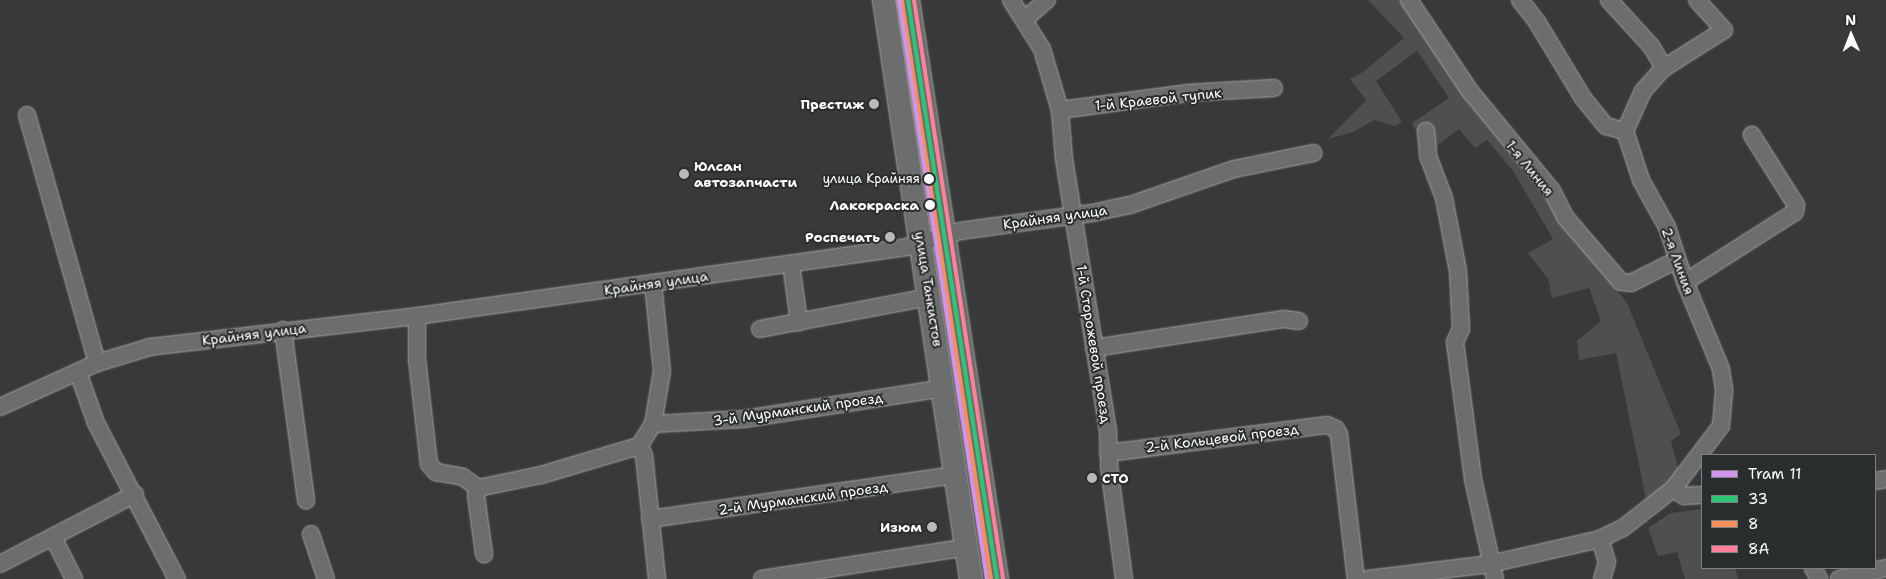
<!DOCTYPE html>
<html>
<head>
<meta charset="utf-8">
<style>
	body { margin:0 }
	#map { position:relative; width:1886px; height:579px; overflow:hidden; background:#38393a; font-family:"Shantell Sans",sans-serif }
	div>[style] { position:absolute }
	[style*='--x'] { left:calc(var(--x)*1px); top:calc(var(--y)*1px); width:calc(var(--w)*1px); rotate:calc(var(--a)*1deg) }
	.green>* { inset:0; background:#4d4f50 }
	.roads { filter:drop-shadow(0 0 1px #a5a6a6) drop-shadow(0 0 1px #a5a6a6) }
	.street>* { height:16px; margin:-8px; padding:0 8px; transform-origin:8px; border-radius:8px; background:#6c6d6d }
	.secondary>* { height:22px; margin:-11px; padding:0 11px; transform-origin:11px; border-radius:11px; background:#6c6d6d }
	.bus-1>* { height:4px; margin:-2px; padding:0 2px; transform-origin:2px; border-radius:2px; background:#2dc577 }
	.bus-2>* { height:4px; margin:-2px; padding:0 2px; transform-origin:2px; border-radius:2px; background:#fa8e5a }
	.bus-3>* { height:4px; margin:-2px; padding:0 2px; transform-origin:2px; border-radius:2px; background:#ff8098 }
	.tram-1>* { height:4px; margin:-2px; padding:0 2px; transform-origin:2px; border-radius:2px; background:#d193ec }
	.dots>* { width:14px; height:14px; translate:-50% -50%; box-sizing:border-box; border:2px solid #2a2d2e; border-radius:50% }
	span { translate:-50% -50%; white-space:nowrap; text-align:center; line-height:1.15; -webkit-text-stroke:4px #2a2d2e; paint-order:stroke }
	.bus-label { font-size:13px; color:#fff }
	.right { translate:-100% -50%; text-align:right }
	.street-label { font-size:14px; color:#fff }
	.poi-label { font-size:14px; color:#fff; font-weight:700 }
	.left { translate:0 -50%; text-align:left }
	.stop-label { font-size:14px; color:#fff; font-weight:700 }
	.legend { position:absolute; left:1701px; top:454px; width:175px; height:115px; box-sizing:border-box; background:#2a2d2e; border:1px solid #7f8182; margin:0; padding:6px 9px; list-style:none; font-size:15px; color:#fff }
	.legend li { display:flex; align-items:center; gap:10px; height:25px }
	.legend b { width:25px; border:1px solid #7f8182 }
	.north { position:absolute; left:1826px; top:10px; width:50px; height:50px; -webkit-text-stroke:4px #2a2d2e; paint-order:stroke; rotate:359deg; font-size:14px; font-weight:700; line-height:20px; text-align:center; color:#fff }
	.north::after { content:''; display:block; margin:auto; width:18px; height:22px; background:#fff; clip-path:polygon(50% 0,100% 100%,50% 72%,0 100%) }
</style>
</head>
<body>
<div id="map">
	<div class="green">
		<div style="clip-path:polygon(1368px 0,1403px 0,1549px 194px,1566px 225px,1627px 303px,1681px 434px,1671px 441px,1679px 471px,1647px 504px,1616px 353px,1579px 360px,1577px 341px,1601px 321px,1589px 288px,1552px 298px,1548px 279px,1528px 253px,1553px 239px,1513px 171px,1487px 140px,1475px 148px,1459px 129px,1433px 149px,1425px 149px,1412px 123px,1449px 98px,1417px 51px,1376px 81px,1402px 122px,1395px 126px,1374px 120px,1353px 132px,1328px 139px,1366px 100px,1350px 79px,1363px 72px,1404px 38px)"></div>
		<div style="clip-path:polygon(1702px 509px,1702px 568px,1735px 568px,1738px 579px,1685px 579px,1677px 552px,1658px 556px,1648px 528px,1671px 513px)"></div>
	</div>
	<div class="roads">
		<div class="street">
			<div style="--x:1011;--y:0;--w:58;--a:57.7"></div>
			<div style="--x:1042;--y:49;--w:64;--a:73.6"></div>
			<div style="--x:1060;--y:110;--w:49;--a:85.3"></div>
			<div style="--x:1064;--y:159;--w:277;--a:80.8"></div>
			<div style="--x:1108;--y:432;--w:34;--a:88"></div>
			<div style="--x:1109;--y:466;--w:114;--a:82.4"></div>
			<div style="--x:1409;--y:0;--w:110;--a:56.2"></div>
			<div style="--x:1470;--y:91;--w:129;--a:50.6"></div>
			<div style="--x:1552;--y:191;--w:30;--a:63"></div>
			<div style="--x:1566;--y:218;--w:84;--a:49.3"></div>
			<div style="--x:1621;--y:282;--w:10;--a:6"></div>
			<div style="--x:1631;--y:283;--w:51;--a:-26.6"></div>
			<div style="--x:1520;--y:0;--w:28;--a:52"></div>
			<div style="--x:1537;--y:22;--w:89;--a:58.8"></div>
			<div style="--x:1583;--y:98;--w:36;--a:51"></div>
			<div style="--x:1606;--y:126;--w:20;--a:15"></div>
			<div style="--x:1609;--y:0;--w:62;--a:47.6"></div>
			<div style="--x:1651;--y:46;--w:26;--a:59"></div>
			<div style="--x:1025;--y:19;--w:29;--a:-41"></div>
			<div style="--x:1060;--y:110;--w:128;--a:-7.6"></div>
			<div style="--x:1187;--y:93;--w:87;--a:-3.3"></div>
			<div style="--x:27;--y:115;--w:258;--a:74.2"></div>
			<div style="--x:1426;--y:131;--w:25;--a:85"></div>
			<div style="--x:1428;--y:156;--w:45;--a:69.1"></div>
			<div style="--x:1444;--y:198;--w:74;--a:79.1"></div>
			<div style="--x:1458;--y:271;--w:58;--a:87"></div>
			<div style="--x:1461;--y:329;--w:14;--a:115"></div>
			<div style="--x:1455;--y:342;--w:138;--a:82.5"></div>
			<div style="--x:1473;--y:479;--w:102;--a:77.6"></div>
			<div style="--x:791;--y:264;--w:59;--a:82.1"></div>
			<div style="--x:1685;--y:282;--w:130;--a:-32.5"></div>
			<div style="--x:1795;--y:212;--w:7;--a:-82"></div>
			<div style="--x:1796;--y:205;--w:83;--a:-122.2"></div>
			<div style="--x:653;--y:283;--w:88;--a:84.2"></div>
			<div style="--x:662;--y:371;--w:54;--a:99.6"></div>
			<div style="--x:653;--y:424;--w:26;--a:122"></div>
			<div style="--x:639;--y:446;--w:10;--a:61"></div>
			<div style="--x:644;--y:455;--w:125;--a:84"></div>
			<div style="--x:417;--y:316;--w:43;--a:90"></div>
			<div style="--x:417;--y:359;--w:106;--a:83.5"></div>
			<div style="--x:429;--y:464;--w:11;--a:49"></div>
			<div style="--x:436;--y:472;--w:27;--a:10"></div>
			<div style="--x:463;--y:477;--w:19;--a:36"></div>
			<div style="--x:478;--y:488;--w:8;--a:104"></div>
			<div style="--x:476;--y:496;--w:59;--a:82.1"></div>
			<div style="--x:760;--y:329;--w:173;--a:-10.7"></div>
			<div style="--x:283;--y:330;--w:172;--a:82.3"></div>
			<div style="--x:1094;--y:348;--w:191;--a:-8.7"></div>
			<div style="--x:1283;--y:319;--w:16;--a:7"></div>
			<div style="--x:78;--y:372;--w:54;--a:70.6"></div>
			<div style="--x:96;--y:423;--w:176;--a:62.6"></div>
			<div style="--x:0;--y:407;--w:107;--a:-24.4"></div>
			<div style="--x:97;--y:363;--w:55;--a:-16.8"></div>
			<div style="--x:150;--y:347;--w:269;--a:-6.6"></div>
			<div style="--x:417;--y:316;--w:494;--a:-8"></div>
			<div style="--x:906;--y:247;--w:56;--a:-16.5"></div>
			<div style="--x:960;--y:231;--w:133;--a:-7.8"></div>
			<div style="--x:1092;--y:213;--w:39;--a:-12"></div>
			<div style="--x:1130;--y:205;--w:110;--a:-19.1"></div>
			<div style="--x:1234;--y:169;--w:81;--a:-11.4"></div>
			<div style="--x:653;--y:424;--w:91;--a:-3.1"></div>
			<div style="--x:744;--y:419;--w:202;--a:-8.8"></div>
			<div style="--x:1108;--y:453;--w:221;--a:-7.3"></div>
			<div style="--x:1327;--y:425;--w:10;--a:24"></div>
			<div style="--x:1336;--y:429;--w:7;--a:63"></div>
			<div style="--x:1339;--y:435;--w:145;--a:83.3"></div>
			<div style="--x:1875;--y:481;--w:11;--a:-10"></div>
			<div style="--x:478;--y:488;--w:64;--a:-11.7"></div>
			<div style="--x:541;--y:475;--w:102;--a:-16.5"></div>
			<div style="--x:1673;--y:489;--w:13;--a:32"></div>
			<div style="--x:1684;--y:496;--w:18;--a:-3"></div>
			<div style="--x:650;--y:519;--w:310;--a:-8.2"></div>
			<div style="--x:311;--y:534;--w:47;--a:71.6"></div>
			<div style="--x:54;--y:539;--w:45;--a:63.4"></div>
			<div style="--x:1600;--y:539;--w:24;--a:73"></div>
			<div style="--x:1607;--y:562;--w:18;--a:106"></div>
			<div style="--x:0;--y:564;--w:152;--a:-27.4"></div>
			<div style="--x:1813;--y:568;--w:13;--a:61"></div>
			<div style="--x:762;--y:579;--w:208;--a:-8.8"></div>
			<div style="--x:1368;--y:579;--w:123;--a:-7"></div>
			<div style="--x:1490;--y:564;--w:113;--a:-12.8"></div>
			<div style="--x:1600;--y:539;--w:25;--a:-26"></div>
			<div style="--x:1623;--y:528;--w:63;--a:-38"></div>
			<div style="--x:1673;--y:489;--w:79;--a:-52.7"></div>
			<div style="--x:1721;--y:426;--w:37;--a:-85"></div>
			<div style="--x:1724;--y:389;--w:20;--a:-99"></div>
			<div style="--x:1721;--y:369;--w:94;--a:-112.5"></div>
			<div style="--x:1685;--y:282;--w:58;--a:-108.1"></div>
			<div style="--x:1667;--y:227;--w:54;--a:-119"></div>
			<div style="--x:1641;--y:180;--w:52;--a:-108.1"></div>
			<div style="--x:1625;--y:131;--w:44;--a:-65.8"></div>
			<div style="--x:1643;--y:91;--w:31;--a:-48"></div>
			<div style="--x:1664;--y:68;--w:71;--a:-32.3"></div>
			<div style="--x:1724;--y:30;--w:40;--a:-132"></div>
			<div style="--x:1839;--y:579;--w:48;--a:-13.2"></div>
		</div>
		<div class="secondary">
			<div style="--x:884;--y:0;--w:585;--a:81.45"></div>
			<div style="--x:908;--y:0;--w:586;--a:81.26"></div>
		</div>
	</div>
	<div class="bus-1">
		<div style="--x:908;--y:0;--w:586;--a:81.26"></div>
	</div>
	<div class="bus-2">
		<div style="--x:902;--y:1;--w:585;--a:81.25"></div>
	</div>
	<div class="bus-3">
		<div style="--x:914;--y:0;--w:585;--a:81.25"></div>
	</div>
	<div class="tram-1">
		<div style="--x:899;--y:0;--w:586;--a:81.36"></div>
	</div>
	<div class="dots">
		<div style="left:874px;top:104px;background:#b9baba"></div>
		<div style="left:684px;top:174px;background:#b9baba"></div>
		<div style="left:929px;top:179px;background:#fff"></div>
		<div style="left:930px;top:205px;background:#fff"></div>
		<div style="left:890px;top:237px;background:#b9baba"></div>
		<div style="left:1092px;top:478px;background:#b9baba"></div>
		<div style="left:932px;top:527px;background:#b9baba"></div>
	</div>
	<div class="bus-label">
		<span class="right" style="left:920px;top:179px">улица Крайняя</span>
	</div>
	<div class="street-label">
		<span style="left:1158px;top:99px;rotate:-6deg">1-й Краевой тупик</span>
		<span style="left:1530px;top:168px;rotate:51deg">1-я Линия</span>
		<span style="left:1055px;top:217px;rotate:-8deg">Крайняя улица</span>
		<span style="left:1678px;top:261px;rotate:70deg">2-я Линия</span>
		<span style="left:656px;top:283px;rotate:-8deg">Крайняя улица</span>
		<span style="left:929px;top:289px;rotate:81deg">улица Танкистов</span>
		<span style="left:254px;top:334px;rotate:-7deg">Крайняя улица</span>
		<span style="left:1094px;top:344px;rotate:81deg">1-й Сторожевой проезд</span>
		<span style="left:798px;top:409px;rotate:-8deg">3-й Мурманский проезд</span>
		<span style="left:1222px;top:438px;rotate:-7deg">2-й Кольцевой проезд</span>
		<span style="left:803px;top:498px;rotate:-8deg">2-й Мурманский проезд</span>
	</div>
	<div class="poi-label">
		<span class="right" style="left:864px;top:104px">Престиж</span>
		<span class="left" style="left:694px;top:174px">Юлсан<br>автозапчасти</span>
		<span class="right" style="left:880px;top:237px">Роспечать</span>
		<span class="left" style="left:1102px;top:478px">СТО</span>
		<span class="right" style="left:922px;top:527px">Изюм</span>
	</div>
	<div class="stop-label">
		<span class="right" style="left:919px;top:205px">Лакокраска</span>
	</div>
	<ul class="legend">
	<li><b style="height:6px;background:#d193ec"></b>Tram 11</li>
	<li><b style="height:6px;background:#2dc577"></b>33</li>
	<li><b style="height:6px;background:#fa8e5a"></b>8</li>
	<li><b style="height:6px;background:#ff8098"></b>8А</li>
	</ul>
	<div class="north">N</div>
</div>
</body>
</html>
